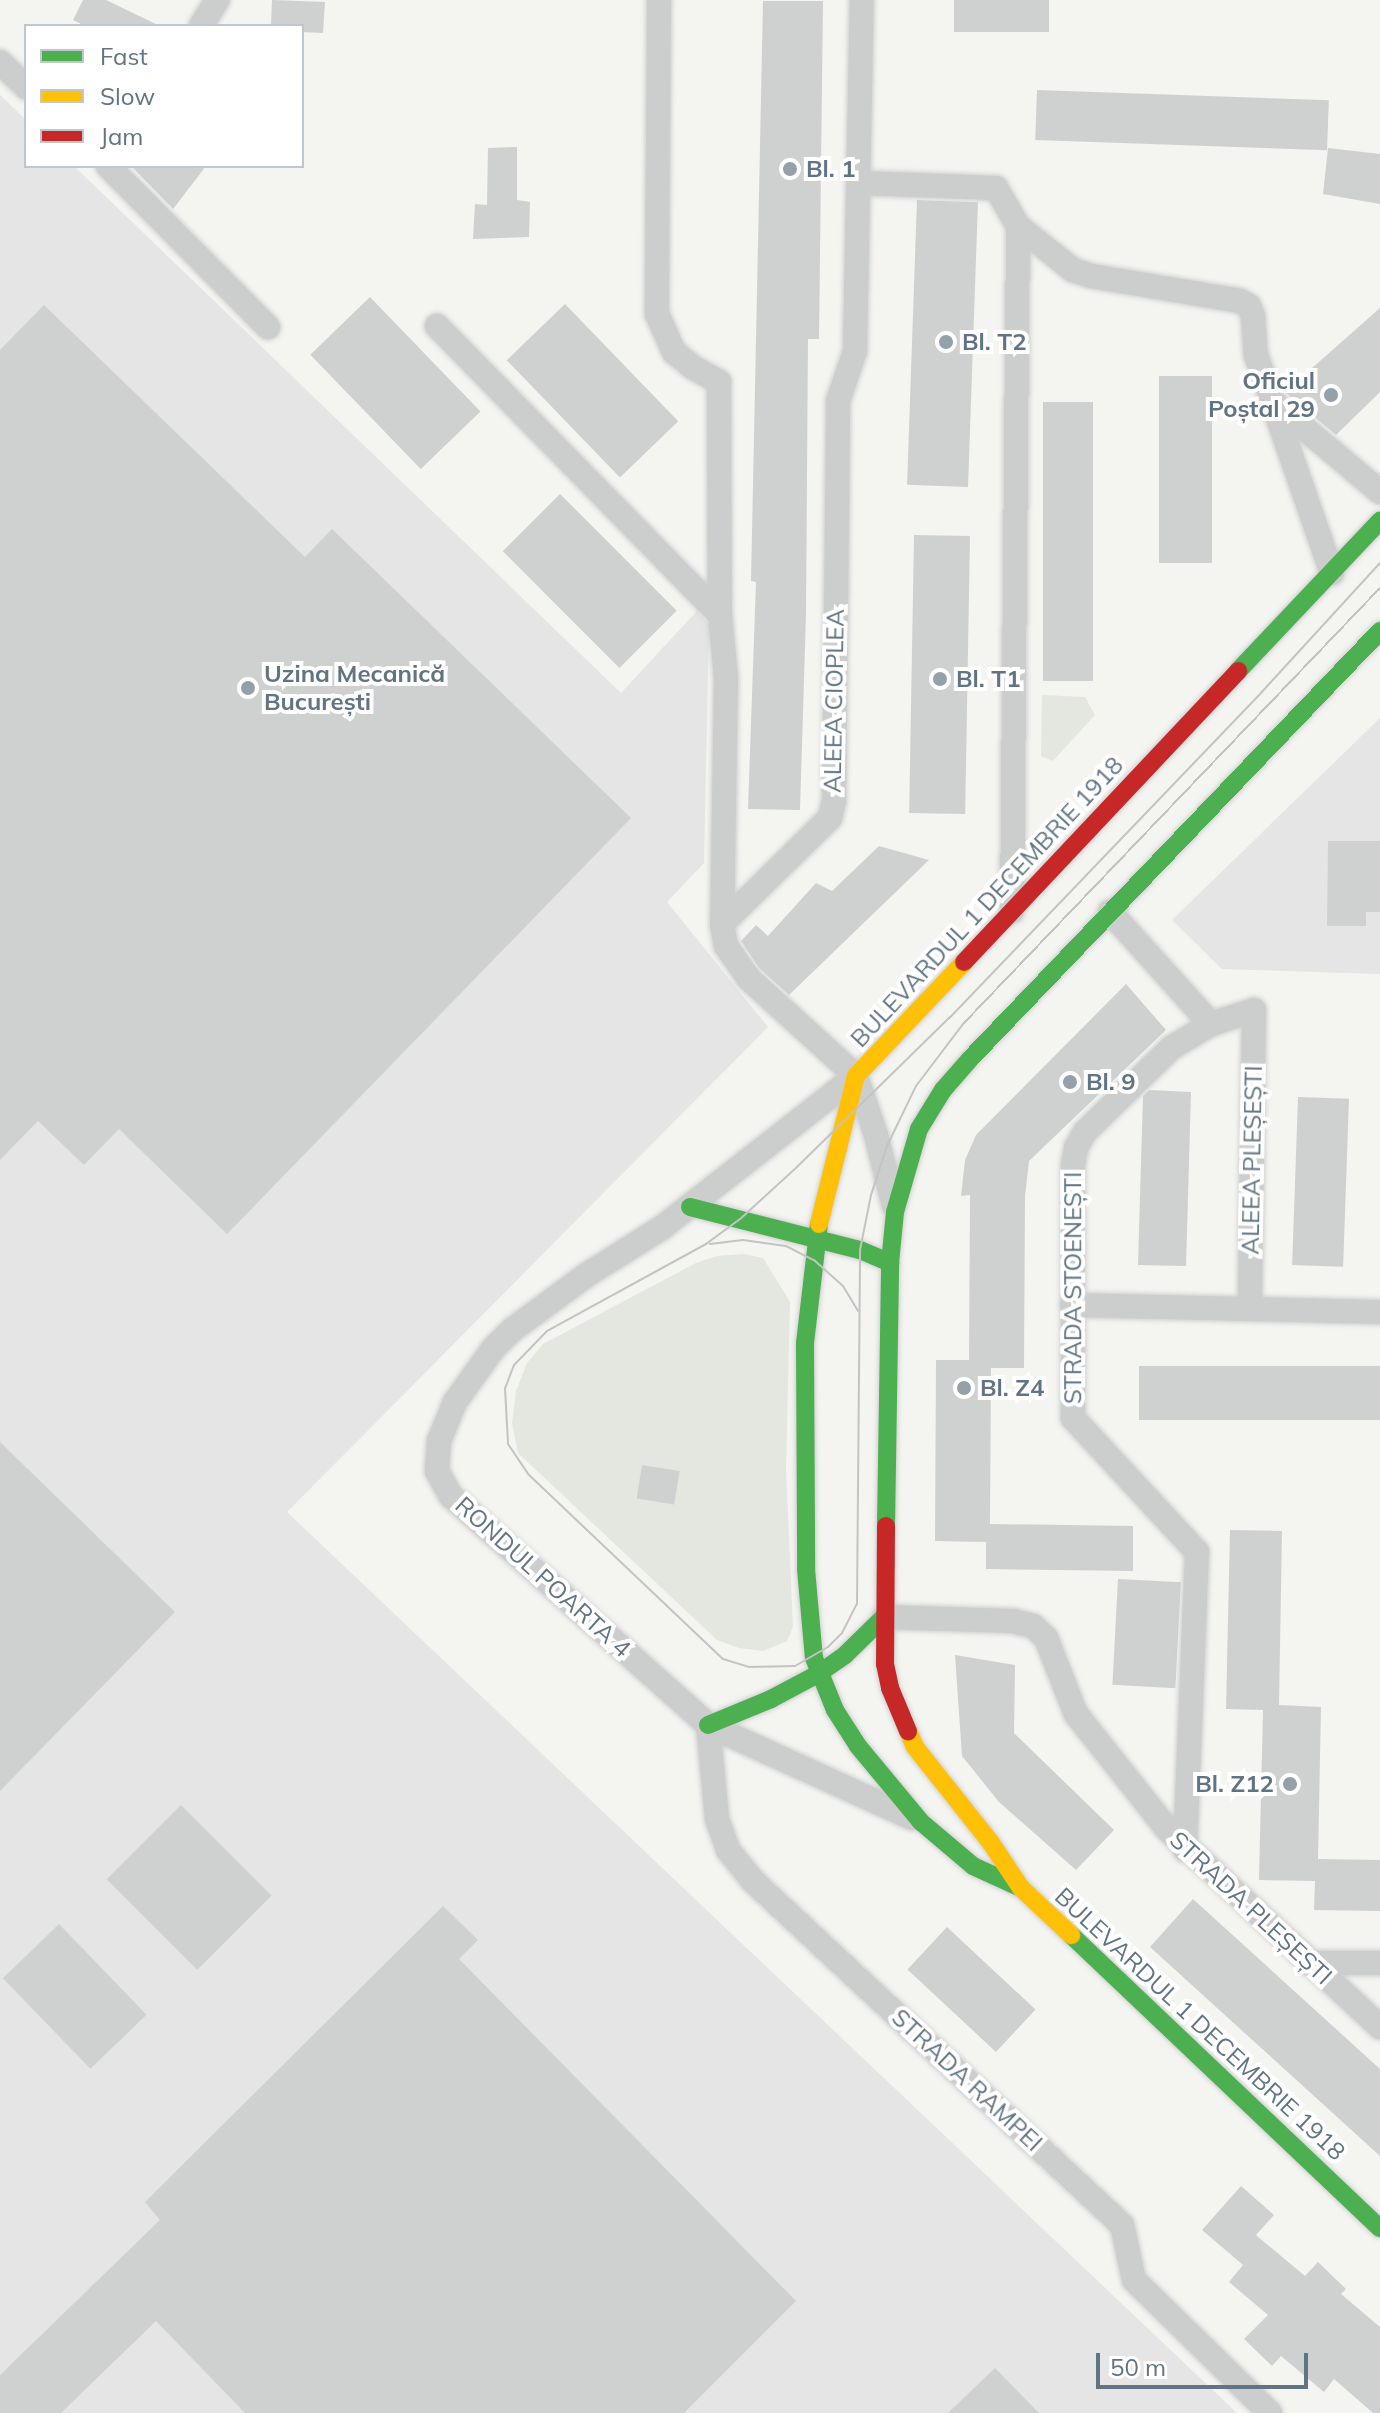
<!DOCTYPE html>
<html>
<head>
<meta charset="utf-8">
<style>
	body { margin:0 }
	#map { position:relative; width:1380px; height:2413px; overflow:hidden; background:#f4f4f1; font-family:Mulish,sans-serif }
	div>[style] { position:absolute }
	[style*='--x'] { left:calc(var(--x)*1px); top:calc(var(--y)*1px); width:calc(var(--w)*1px); rotate:calc(var(--a)*1deg) }
	.built>* { inset:0; background:#e4e5e4 }
	.green>* { inset:0; background:#e3e7df }
	.building>* { inset:0; background:#cfd0d0; transform-origin:0 0 }
	.roads { filter:drop-shadow(0 0 2px #d0d1d1) drop-shadow(0 0 2px #d0d1d1) }
	.street>* { height:24px; margin:-12px; padding:0 12px; transform-origin:12px; border-radius:12px; background:#cccece }
	.fast>* { height:18px; margin:-9px; padding:0 9px; transform-origin:9px; border-radius:9px; background:#4caf50 }
	.slow>* { height:18px; margin:-9px; padding:0 9px; transform-origin:9px; border-radius:9px; background:#ffc107 }
	.jam>* { height:18px; margin:-9px; padding:0 9px; transform-origin:9px; border-radius:9px; background:#c62828 }
	.tram>* { height:2px; margin:-1px; padding:0 1px; transform-origin:1px; border-radius:1px; background:#c2c4c4 }
	.dots>* { width:22px; height:22px; translate:-50% -50%; box-sizing:border-box; border:4px solid #fff; border-radius:50% }
	span { translate:-50% -50%; white-space:nowrap; text-align:center; line-height:1.15; -webkit-text-stroke:8px #fff; paint-order:stroke }
	.poi-label { font-size:24px; color:#617484; font-weight:700 }
	.left { translate:0 -50%; text-align:left }
	.right { translate:-100% -50%; text-align:right }
	.street-label { font-size:24px; color:#617484 }
	.legend { position:absolute; left:24px; top:24px; width:280px; height:144px; box-sizing:border-box; background:#fff; border:2px solid #c0c7ce; margin:0; padding:10px 14px; list-style:none; font-size:24px; color:#617484 }
	.legend li { display:flex; align-items:center; gap:16px; height:40px }
	.legend b { width:40px; border:2px solid #c0c7ce }
	.scale { position:absolute; left:1096px; top:2353px; width:212px; height:36px; box-sizing:border-box; border:4px solid #617484; border-top:0; padding-left:10px; font-size:24px; line-height:28px; white-space:nowrap; color:#617484; -webkit-text-stroke:6px #fff; paint-order:stroke }
</style>
</head>
<body>
<div id="map">
	<div class="built">
		<div style="clip-path:polygon(0 95px,26px 120px,26px 166px,74px 166px,621px 693px,697px 611px,709px 625px,704px 863px,667px 902px,768px 1027px,287px 1512px,1237px 2413px,0 2413px)"></div>
		<div style="clip-path:polygon(1380px 718px,1380px 974px,1222px 969px,1172px 920px)"></div>
	</div>
	<div class="green">
		<div style="clip-path:polygon(1042px 695px,1085px 697px,1095px 715px,1053px 761px,1041px 756px)"></div>
		<div style="clip-path:polygon(744px 1254px,763px 1258px,790px 1302px,786px 1469px,793px 1627px,787px 1641px,763px 1651px,739px 1648px,717px 1640px,518px 1453px,512px 1423px,516px 1391px,527px 1363px,543px 1344px,696px 1263px,717px 1256px)"></div>
	</div>
	<div class="building">
		<div style="clip-path:polygon(83px 0,106px 0,160px 26px,85px 26px,73px 20px)"></div>
		<div style="clip-path:polygon(272px 0,325px 2px,323px 33px,302px 32px,302px 26px,271px 26px)"></div>
		<div style="left:954px;top:0;width:95px;height:32px"></div>
		<div style="clip-path:polygon(763px 1px,823px 1px,819px 339px,808px 339px,806px 614px,800px 810px,748px 809px,756px 582px,751px 581px)"></div>
		<div style="left:1037px;top:90px;width:292px;height:50px;rotate:2deg"></div>
		<div style="clip-path:polygon(517px 147px,517px 200px,530px 202px,529px 237px,473px 239px,475px 204px,487px 205px,488px 148px)"></div>
		<div style="clip-path:polygon(1328px 148px,1380px 154px,1380px 204px,1323px 194px)"></div>
		<div style="clip-path:polygon(131px 166px,206px 166px,173px 209px)"></div>
		<div style="left:917px;top:200px;width:61px;height:285px;rotate:2deg"></div>
		<div style="left:370px;top:297px;width:159px;height:83px;rotate:46deg"></div>
		<div style="left:565px;top:304px;width:163px;height:81px;rotate:46deg"></div>
		<div style="clip-path:polygon(44px 305px,305px 557px,332px 529px,631px 818px,227px 1234px,119px 1129px,84px 1165px,38px 1121px,0 1160px,0 350px)"></div>
		<div style="clip-path:polygon(1380px 308px,1380px 392px,1336px 435px,1285px 392px)"></div>
		<div style="left:1159px;top:376px;width:53px;height:187px"></div>
		<div style="left:1043px;top:402px;width:50px;height:279px"></div>
		<div style="left:560px;top:494px;width:165px;height:81px;rotate:45deg"></div>
		<div style="left:970px;top:536px;width:278px;height:56px;rotate:91deg"></div>
		<div style="clip-path:polygon(1328px 841px,1380px 841px,1380px 912px,1366px 912px,1366px 926px,1327px 926px)"></div>
		<div style="clip-path:polygon(879px 846px,929px 860px,789px 995px,759px 968px,741px 941px,756px 925px,768px 936px,816px 883px,832px 891px)"></div>
		<div style="clip-path:polygon(1126px 984px,1166px 1030px,1029px 1161px,1025px 1196px,1024px 1368px,991px 1368px,990px 1524px,1133px 1526px,1133px 1571px,986px 1569px,986px 1542px,935px 1541px,936px 1360px,969px 1360px,970px 1195px,961px 1196px,965px 1160px,976px 1135px)"></div>
		<div style="clip-path:polygon(1149px 1090px,1191px 1092px,1186px 1266px,1138px 1265px,1143px 1096px)"></div>
		<div style="left:1298px;top:1097px;width:51px;height:168px;rotate:2deg"></div>
		<div style="left:1139px;top:1366px;width:241px;height:54px"></div>
		<div style="clip-path:polygon(0 1442px,175px 1612px,0 1791px)"></div>
		<div style="left:642px;top:1465px;width:38px;height:34px;rotate:9deg"></div>
		<div style="clip-path:polygon(1230px 1530px,1282px 1531px,1279px 1705px,1321px 1707px,1318px 1859px,1380px 1860px,1380px 1911px,1314px 1910px,1315px 1881px,1259px 1880px,1263px 1710px,1226px 1709px)"></div>
		<div style="left:1118px;top:1579px;width:63px;height:106px;rotate:3deg"></div>
		<div style="clip-path:polygon(955px 1655px,1015px 1665px,1014px 1733px,1114px 1830px,1076px 1870px,999px 1802px,962px 1756px)"></div>
		<div style="left:181px;top:1805px;width:128px;height:105px;rotate:45deg"></div>
		<div style="clip-path:polygon(1193px 1899px,1380px 2069px,1380px 2156px,1150px 1947px)"></div>
		<div style="clip-path:polygon(443px 1906px,478px 1940px,459px 1959px,796px 2301px,684px 2413px,245px 2413px,156px 2321px,61px 2413px,0 2413px,0 2375px,160px 2220px,145px 2202px)"></div>
		<div style="left:59px;top:1924px;width:126px;height:78px;rotate:46deg"></div>
		<div style="left:947px;top:1927px;width:121px;height:58px;rotate:43deg"></div>
		<div style="clip-path:polygon(1241px 2186px,1274px 2215px,1256px 2235px,1305px 2276px,1318px 2262px,1346px 2289px,1341px 2294px,1380px 2327px,1380px 2413px,1373px 2413px,1334px 2379px,1324px 2392px,1281px 2356px,1272px 2366px,1244px 2339px,1268px 2315px,1229px 2282px,1243px 2265px,1202px 2230px)"></div>
		<div style="clip-path:polygon(995px 2368px,1039px 2413px,948px 2413px)"></div>
	</div>
	<div class="roads">
		<div class="street">
			<div style="--x:659;--y:0;--w:314;--a:90.4"></div>
			<div style="--x:657;--y:314;--w:42;--a:65.9"></div>
			<div style="--x:674;--y:352;--w:26;--a:39"></div>
			<div style="--x:694;--y:368;--w:29;--a:29"></div>
			<div style="--x:719;--y:382;--w:233;--a:89.8"></div>
			<div style="--x:720;--y:615;--w:63;--a:84.6"></div>
			<div style="--x:726;--y:678;--w:246;--a:90.9"></div>
			<div style="--x:722;--y:924;--w:22;--a:80"></div>
			<div style="--x:726;--y:946;--w:39;--a:55"></div>
			<div style="--x:748;--y:978;--w:146;--a:42.2"></div>
			<div style="--x:856;--y:1076;--w:62;--a:71.3"></div>
			<div style="--x:876;--y:1135;--w:73;--a:75.8"></div>
			<div style="--x:201;--y:26;--w:31;--a:-58"></div>
			<div style="--x:0;--y:62;--w:36;--a:44"></div>
			<div style="--x:108;--y:166;--w:227;--a:45.2"></div>
			<div style="--x:859;--y:183;--w:137;--a:2.1"></div>
			<div style="--x:996;--y:188;--w:44;--a:59.9"></div>
			<div style="--x:1018;--y:226;--w:685;--a:90.5"></div>
			<div style="--x:1018;--y:226;--w:70;--a:38.7"></div>
			<div style="--x:1073;--y:270;--w:19;--a:18"></div>
			<div style="--x:1091;--y:276;--w:151;--a:9.5"></div>
			<div style="--x:1240;--y:301;--w:10;--a:29"></div>
			<div style="--x:1249;--y:306;--w:11;--a:68"></div>
			<div style="--x:1253;--y:316;--w:39;--a:86"></div>
			<div style="--x:1256;--y:355;--w:231;--a:70.8"></div>
			<div style="--x:437;--y:326;--w:404;--a:45.6"></div>
			<div style="--x:1272;--y:401;--w:141;--a:40.1"></div>
			<div style="--x:1110;--y:912;--w:151;--a:48"></div>
			<div style="--x:722;--y:924;--w:151;--a:-44.5"></div>
			<div style="--x:830;--y:818;--w:18;--a:-77"></div>
			<div style="--x:834;--y:800;--w:399;--a:-89.4"></div>
			<div style="--x:838;--y:401;--w:53;--a:-71.2"></div>
			<div style="--x:855;--y:351;--w:351;--a:-88.9"></div>
			<div style="--x:856;--y:1076;--w:245;--a:142"></div>
			<div style="--x:663;--y:1227;--w:89;--a:147.9"></div>
			<div style="--x:588;--y:1274;--w:94;--a:143.6"></div>
			<div style="--x:512;--y:1330;--w:27;--a:135"></div>
			<div style="--x:493;--y:1349;--w:65;--a:125.6"></div>
			<div style="--x:455;--y:1402;--w:42;--a:112.3"></div>
			<div style="--x:439;--y:1441;--w:30;--a:94"></div>
			<div style="--x:437;--y:1471;--w:29;--a:61"></div>
			<div style="--x:451;--y:1496;--w:344;--a:41.7"></div>
			<div style="--x:708;--y:1725;--w:224;--a:24.5"></div>
			<div style="--x:1072;--y:1305;--w:308;--a:1.3"></div>
			<div style="--x:884;--y:1617;--w:129;--a:1.8"></div>
			<div style="--x:1013;--y:1621;--w:21;--a:14"></div>
			<div style="--x:1033;--y:1626;--w:18;--a:43"></div>
			<div style="--x:1046;--y:1638;--w:82;--a:68.5"></div>
			<div style="--x:1076;--y:1714;--w:147;--a:51.6"></div>
			<div style="--x:1167;--y:1829;--w:291;--a:42.9"></div>
			<div style="--x:708;--y:1725;--w:94;--a:84.5"></div>
			<div style="--x:717;--y:1819;--w:33;--a:70"></div>
			<div style="--x:728;--y:1850;--w:40;--a:51"></div>
			<div style="--x:753;--y:1881;--w:504;--a:42.99"></div>
			<div style="--x:1122;--y:2225;--w:56;--a:77.7"></div>
			<div style="--x:1134;--y:2280;--w:190;--a:44.4"></div>
			<div style="--x:1185;--y:1850;--w:298;--a:-87.7"></div>
			<div style="--x:1197;--y:1552;--w:183;--a:-132.8"></div>
			<div style="--x:1073;--y:1418;--w:253;--a:-90"></div>
			<div style="--x:1073;--y:1165;--w:17;--a:-80"></div>
			<div style="--x:1076;--y:1148;--w:18;--a:-61"></div>
			<div style="--x:1085;--y:1132;--w:120;--a:-44.3"></div>
			<div style="--x:1171;--y:1048;--w:47;--a:-31"></div>
			<div style="--x:1211;--y:1024;--w:45;--a:-18"></div>
			<div style="--x:1254;--y:1010;--w:299;--a:90.8"></div>
			<div style="--x:1309;--y:1963;--w:71;--a:0"></div>
		</div>
		<div class="fast">
			<div style="--x:1238;--y:671;--w:207;--a:-46.6"></div>
			<div style="--x:690;--y:1207;--w:175;--a:14.2"></div>
			<div style="--x:860;--y:1250;--w:33;--a:23"></div>
			<div style="--x:819;--y:1224;--w:121;--a:96.7"></div>
			<div style="--x:805;--y:1344;--w:225;--a:89.7"></div>
			<div style="--x:806;--y:1569;--w:89;--a:84.9"></div>
			<div style="--x:814;--y:1658;--w:56;--a:68"></div>
			<div style="--x:835;--y:1710;--w:43;--a:57.4"></div>
			<div style="--x:858;--y:1746;--w:99;--a:50.3"></div>
			<div style="--x:921;--y:1822;--w:68;--a:40.2"></div>
			<div style="--x:973;--y:1866;--w:53;--a:24.6"></div>
			<div style="--x:886;--y:1526;--w:263;--a:-89.1"></div>
			<div style="--x:890;--y:1263;--w:51;--a:-84.4"></div>
			<div style="--x:895;--y:1212;--w:86;--a:-73.9"></div>
			<div style="--x:919;--y:1129;--w:46;--a:-58.4"></div>
			<div style="--x:943;--y:1090;--w:41;--a:-48.9"></div>
			<div style="--x:970;--y:1059;--w:593;--a:-46.23"></div>
			<div style="--x:708;--y:1725;--w:68;--a:-22.4"></div>
			<div style="--x:771;--y:1699;--w:53;--a:-28"></div>
			<div style="--x:818;--y:1674;--w:33;--a:-35"></div>
			<div style="--x:845;--y:1655;--w:54;--a:-44.3"></div>
			<div style="--x:1071;--y:1935;--w:426;--a:43.5"></div>
		</div>
		<div class="slow">
			<div style="--x:819;--y:1224;--w:153;--a:-76"></div>
			<div style="--x:856;--y:1076;--w:157;--a:-46.5"></div>
			<div style="--x:908;--y:1731;--w:17;--a:66"></div>
			<div style="--x:915;--y:1747;--w:122;--a:51.6"></div>
			<div style="--x:991;--y:1843;--w:54;--a:56.3"></div>
			<div style="--x:1021;--y:1888;--w:69;--a:43.2"></div>
		</div>
		<div class="jam">
			<div style="--x:964;--y:962;--w:400;--a:-46.7"></div>
			<div style="--x:886;--y:1526;--w:138;--a:90.4"></div>
			<div style="--x:885;--y:1664;--w:25;--a:78"></div>
			<div style="--x:890;--y:1688;--w:47;--a:67.3"></div>
		</div>
	</div>
	<div class="tram">
		<div style="--x:1380;--y:563;--w:175;--a:132.5"></div>
		<div style="--x:1262;--y:692;--w:451;--a:133.8"></div>
		<div style="--x:950;--y:1017;--w:214;--a:135.6"></div>
		<div style="--x:797;--y:1167;--w:77;--a:137.6"></div>
		<div style="--x:740;--y:1219;--w:42;--a:143.7"></div>
		<div style="--x:706;--y:1244;--w:181;--a:151.3"></div>
		<div style="--x:547;--y:1331;--w:47;--a:134.1"></div>
		<div style="--x:514;--y:1365;--w:25;--a:111"></div>
		<div style="--x:505;--y:1388;--w:56;--a:86.9"></div>
		<div style="--x:508;--y:1444;--w:36;--a:56"></div>
		<div style="--x:528;--y:1474;--w:269;--a:43.5"></div>
		<div style="--x:723;--y:1659;--w:27;--a:17"></div>
		<div style="--x:749;--y:1667;--w:46;--a:-1.2"></div>
		<div style="--x:795;--y:1666;--w:38;--a:-30"></div>
		<div style="--x:828;--y:1647;--w:20;--a:-45"></div>
		<div style="--x:842;--y:1633;--w:33;--a:-63"></div>
		<div style="--x:857;--y:1604;--w:354;--a:-89.5"></div>
		<div style="--x:860;--y:1250;--w:56;--a:-78.7"></div>
		<div style="--x:871;--y:1195;--w:52;--a:-71.9"></div>
		<div style="--x:887;--y:1146;--w:67;--a:-64.2"></div>
		<div style="--x:916;--y:1086;--w:78;--a:-52.8"></div>
		<div style="--x:963;--y:1024;--w:603;--a:-46.28"></div>
		<div style="--x:710;--y:1244;--w:33;--a:-7"></div>
		<div style="--x:743;--y:1240;--w:43;--a:7.9"></div>
		<div style="--x:786;--y:1246;--w:31;--a:27"></div>
		<div style="--x:814;--y:1260;--w:39;--a:42"></div>
		<div style="--x:843;--y:1286;--w:29;--a:59"></div>
	</div>
	<div class="dots">
		<div style="left:790px;top:169px;background:#94a1aa"></div>
		<div style="left:946px;top:342px;background:#94a1aa"></div>
		<div style="left:1331px;top:395px;background:#94a1aa"></div>
		<div style="left:940px;top:679px;background:#94a1aa"></div>
		<div style="left:248px;top:688px;background:#94a1aa"></div>
		<div style="left:1070px;top:1082px;background:#94a1aa"></div>
		<div style="left:964px;top:1388px;background:#94a1aa"></div>
		<div style="left:1290px;top:1784px;background:#94a1aa"></div>
	</div>
	<div class="poi-label">
		<span class="left" style="left:806px;top:169px">Bl. 1</span>
		<span class="left" style="left:962px;top:342px">Bl. T2</span>
		<span class="right" style="left:1315px;top:395px">Oficiul<br>Poștal 29</span>
		<span class="left" style="left:264px;top:688px">Uzina Mecanică<br>București</span>
		<span class="left" style="left:956px;top:679px">Bl. T1</span>
		<span class="left" style="left:1086px;top:1082px">Bl. 9</span>
		<span class="left" style="left:980px;top:1388px">Bl. Z4</span>
		<span class="right" style="left:1274px;top:1784px">Bl. Z12</span>
	</div>
	<div class="street-label">
		<span style="left:834px;top:701px;rotate:-89deg">ALEEA CIOPLEA</span>
		<span style="left:987px;top:902px;rotate:-47deg">BULEVARDUL 1 DECEMBRIE 1918</span>
		<span style="left:1252px;top:1160px;rotate:-89deg">ALEEA PLEȘEȘTI</span>
		<span style="left:1073px;top:1288px;rotate:-90deg">STRADA STOENEȘTI</span>
		<span style="left:543px;top:1577px;rotate:42deg">RONDUL POARTA 4</span>
		<span style="left:1251px;top:1908px;rotate:43deg">STRADA PLEȘEȘTI</span>
		<span style="left:1200px;top:2024px;rotate:43deg">BULEVARDUL 1 DECEMBRIE 1918</span>
		<span style="left:967px;top:2080px;rotate:43deg">STRADA RAMPEI</span>
	</div>
	<ul class="legend">
	<li><b style="height:10px;background:#4caf50"></b>Fast</li>
	<li><b style="height:10px;background:#ffc107"></b>Slow</li>
	<li><b style="height:10px;background:#c62828"></b>Jam</li>
	</ul>
	<div class="scale">50 m</div>
</div>
</body>
</html>
